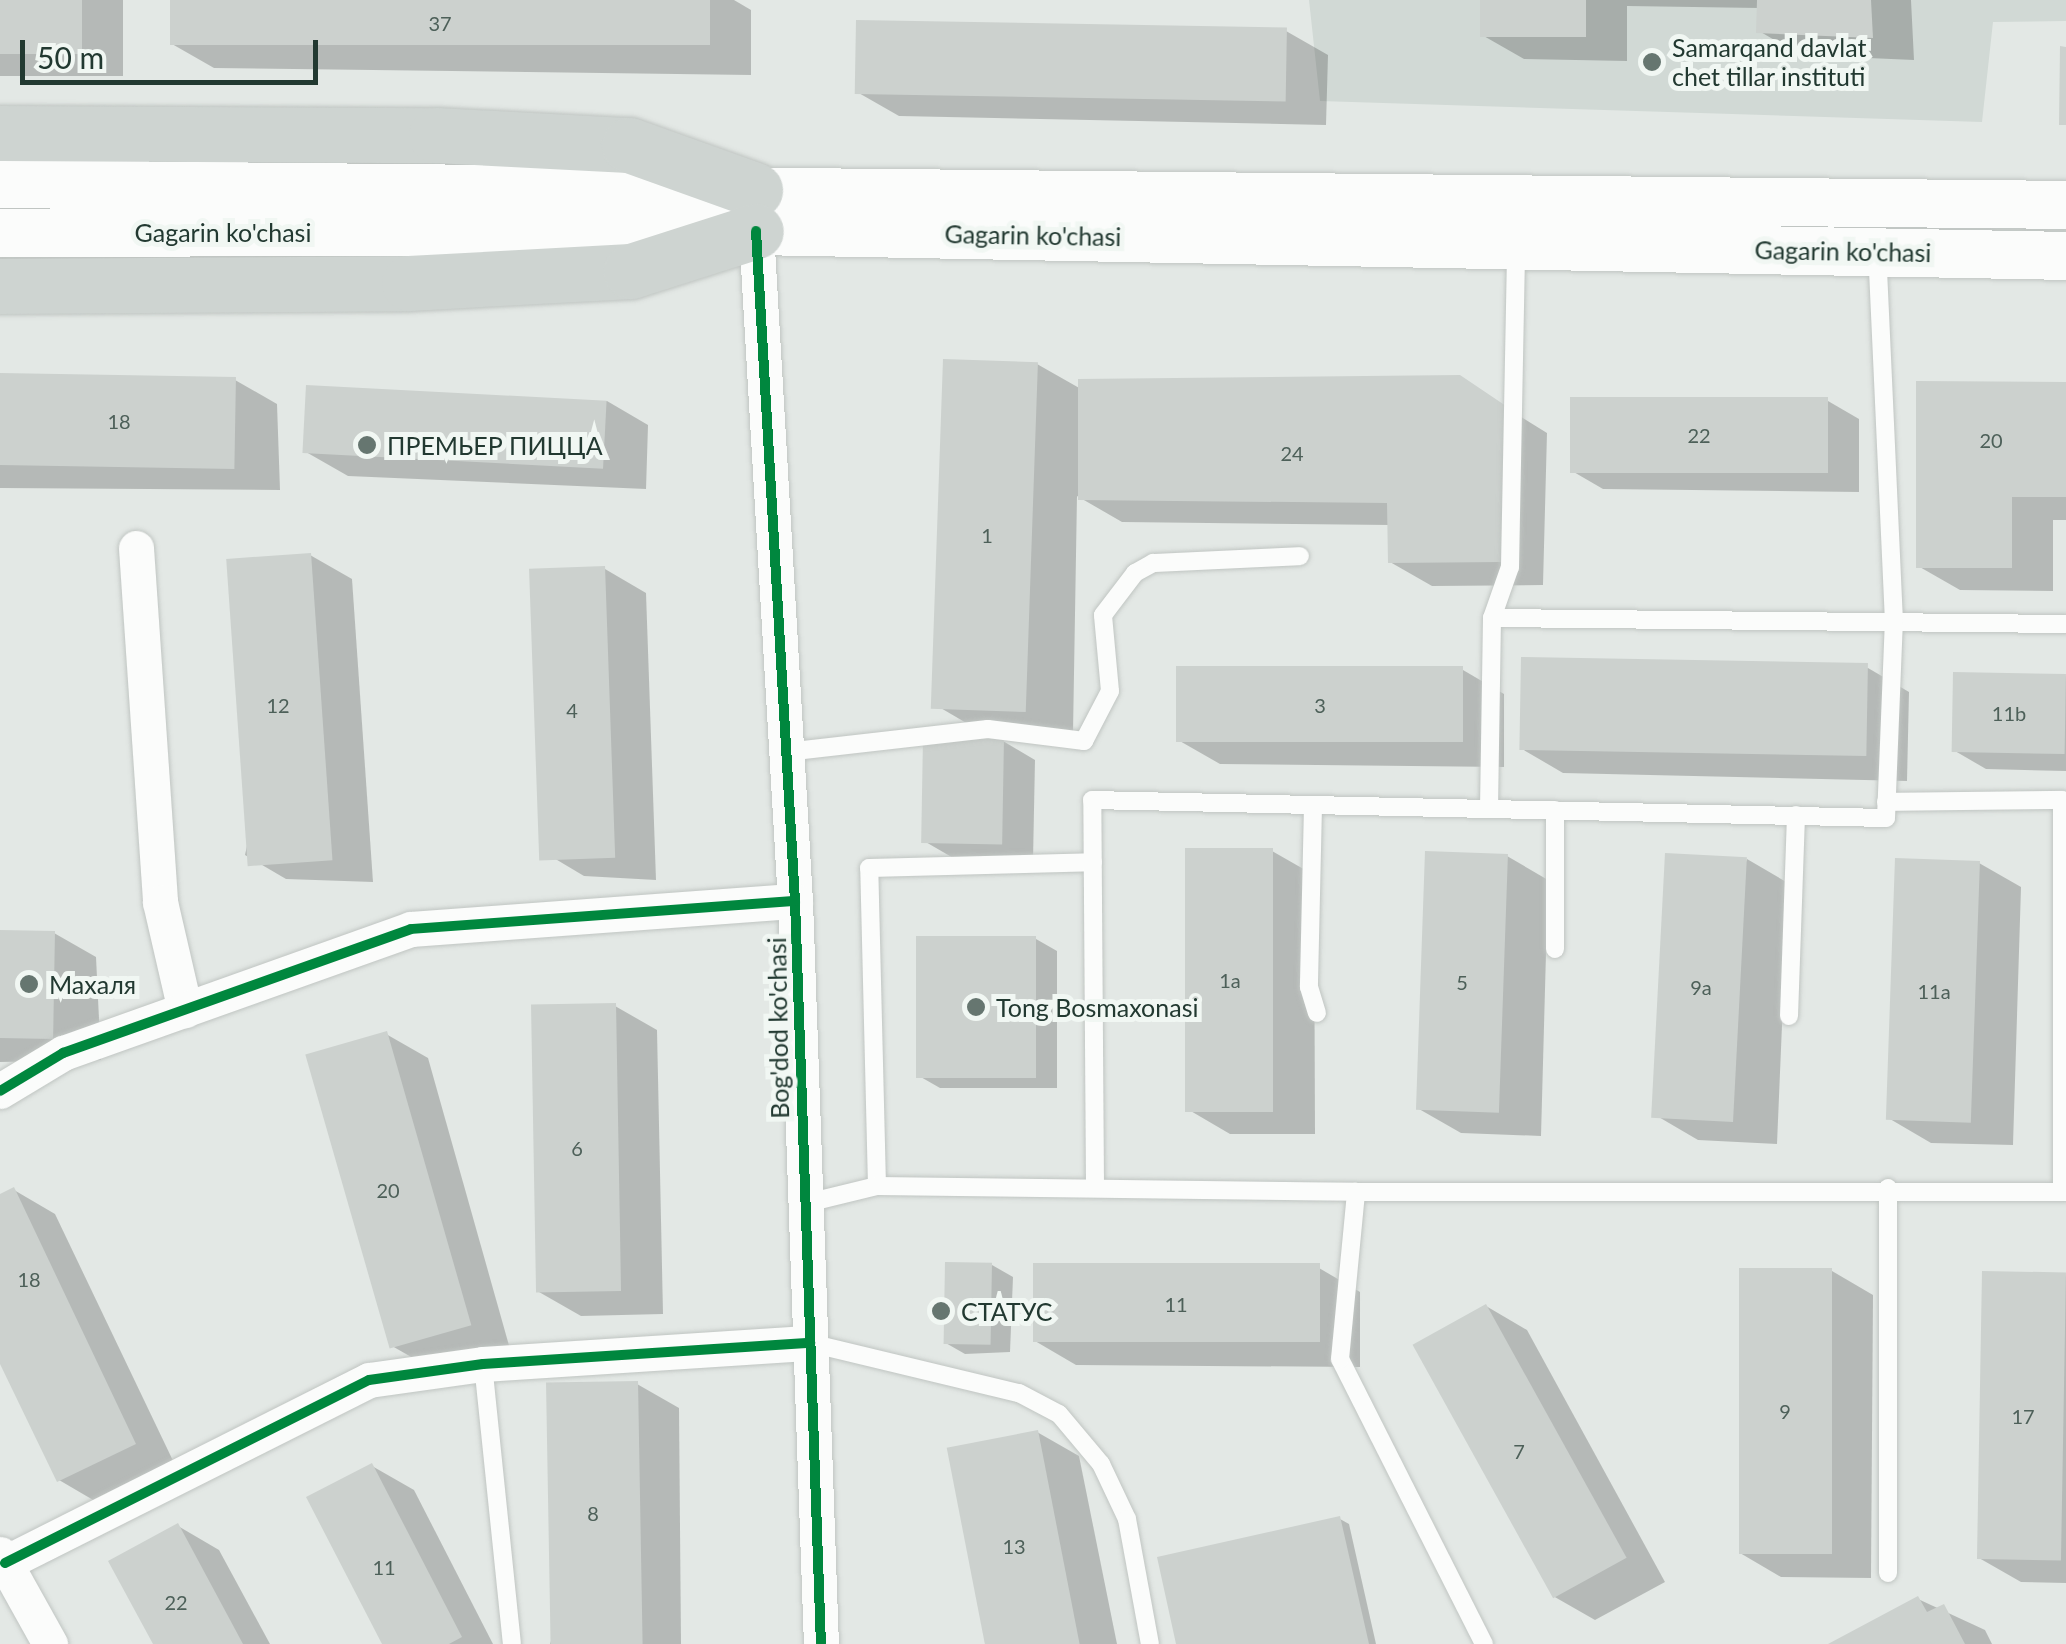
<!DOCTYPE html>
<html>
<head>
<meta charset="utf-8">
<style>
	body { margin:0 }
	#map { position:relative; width:2066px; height:1644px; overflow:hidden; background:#e3e8e5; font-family:Lato,sans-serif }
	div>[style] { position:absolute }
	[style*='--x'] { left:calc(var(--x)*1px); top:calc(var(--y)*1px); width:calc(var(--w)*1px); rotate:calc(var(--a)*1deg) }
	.built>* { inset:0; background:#d1d9d5 }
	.shadow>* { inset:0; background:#0003; transform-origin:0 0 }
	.building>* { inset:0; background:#ccd1ce; transform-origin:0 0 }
	.roads { filter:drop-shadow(0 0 2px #c0c5c2) drop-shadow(0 0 2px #c0c5c2) }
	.lane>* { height:18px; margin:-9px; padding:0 9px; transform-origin:9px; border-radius:9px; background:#fbfcfb }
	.street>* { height:35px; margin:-17.5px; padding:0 17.5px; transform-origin:17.5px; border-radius:17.5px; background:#fbfcfb }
	.secondary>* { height:48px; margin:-24px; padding:0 24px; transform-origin:24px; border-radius:24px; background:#fbfcfb }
	.primary>* { height:55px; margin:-27.5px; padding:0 27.5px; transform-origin:27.5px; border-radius:27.5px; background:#ced4d1 }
	.cycleway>* { height:10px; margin:-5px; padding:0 5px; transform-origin:5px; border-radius:5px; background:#00873e }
	.dots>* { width:28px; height:28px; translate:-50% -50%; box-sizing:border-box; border:5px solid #f1f7f3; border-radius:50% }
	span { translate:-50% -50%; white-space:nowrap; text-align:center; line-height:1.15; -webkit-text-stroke:10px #f1f7f3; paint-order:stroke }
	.number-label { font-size:20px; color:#4d6059 }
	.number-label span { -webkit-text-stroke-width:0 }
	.poi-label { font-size:25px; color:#223931 }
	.left { translate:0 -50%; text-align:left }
	.street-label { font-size:25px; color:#223931 }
	.scale { position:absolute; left:20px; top:40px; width:298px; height:45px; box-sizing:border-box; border:5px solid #223931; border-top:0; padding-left:12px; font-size:30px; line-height:35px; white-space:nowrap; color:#223931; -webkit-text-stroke:8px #f1f7f3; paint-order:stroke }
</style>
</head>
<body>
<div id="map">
	<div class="built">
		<div style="clip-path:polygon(1309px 0,2066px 0,2066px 21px,1993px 22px,1982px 122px,1320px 101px)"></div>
	</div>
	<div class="shadow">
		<div style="left:0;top:0;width:123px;height:76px"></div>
		<div style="clip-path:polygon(173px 0,734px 0,751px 10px,751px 75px,214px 68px,172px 44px)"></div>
		<div style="clip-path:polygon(1483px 0,1911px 0,1914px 60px,1800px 55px,1759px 31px,1759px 8px,1627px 6px,1627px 61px,1524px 59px,1482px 35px)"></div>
		<div style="clip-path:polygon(1286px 31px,1328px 55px,1326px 125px,899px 116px,857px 92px)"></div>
		<div style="clip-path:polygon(1037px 364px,1081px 389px,1459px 378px,1547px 433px,1543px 585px,1432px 586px,1390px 562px,1390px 525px,1122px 522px,1077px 496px,1073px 733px,980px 731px,939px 707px)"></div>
		<div style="clip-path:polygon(0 375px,235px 380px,277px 404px,280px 490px,0 488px)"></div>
		<div style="clip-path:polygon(2066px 384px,2066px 520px,2053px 520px,2053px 591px,1960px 590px,1918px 566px)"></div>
		<div style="clip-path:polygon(607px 401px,648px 425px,646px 489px,348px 476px,306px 452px)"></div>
		<div style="clip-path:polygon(1828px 401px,1859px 419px,1859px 492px,1603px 489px,1572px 471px)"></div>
		<div style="clip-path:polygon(310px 555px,352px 579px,373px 882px,286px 879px,245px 855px)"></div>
		<div style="clip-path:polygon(605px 569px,646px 593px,656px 880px,584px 876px,542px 851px)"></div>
		<div style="clip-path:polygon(1868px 668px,1909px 692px,1907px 781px,1563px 773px,1522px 749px)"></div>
		<div style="clip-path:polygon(1463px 670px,1504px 694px,1504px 767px,1220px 764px,1178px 740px)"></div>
		<div style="clip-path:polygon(2066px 676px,2066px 771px,1986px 769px,1955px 751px)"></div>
		<div style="clip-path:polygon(1003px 741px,1035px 760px,1033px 861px,955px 859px,924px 841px)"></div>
		<div style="clip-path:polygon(1272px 851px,1314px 875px,1315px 1134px,1230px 1134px,1189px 1110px)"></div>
		<div style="clip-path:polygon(1507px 856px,1548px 880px,1541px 1136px,1461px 1133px,1419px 1109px)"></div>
		<div style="clip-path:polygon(1747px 859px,1788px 883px,1777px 1144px,1698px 1140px,1657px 1116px)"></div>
		<div style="clip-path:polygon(1979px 863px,2021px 887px,2013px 1145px,1931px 1143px,1890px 1119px)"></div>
		<div style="clip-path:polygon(0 933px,54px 933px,96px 957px,101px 1060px,0 1062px)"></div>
		<div style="clip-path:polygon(1036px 939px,1057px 951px,1057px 1088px,940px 1088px,919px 1076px)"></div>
		<div style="clip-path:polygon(615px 1006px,657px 1030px,663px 1314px,581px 1316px,539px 1292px)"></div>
		<div style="clip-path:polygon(386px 1034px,428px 1058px,510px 1349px,434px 1370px,392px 1346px)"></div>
		<div style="clip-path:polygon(14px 1190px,55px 1214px,176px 1467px,100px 1504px,59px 1480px,0 1358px,0 1197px)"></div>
		<div style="clip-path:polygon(992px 1265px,1013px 1277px,1010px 1352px,965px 1354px,944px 1342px)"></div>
		<div style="clip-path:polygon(1319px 1268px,1360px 1292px,1360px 1367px,1076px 1365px,1035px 1341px)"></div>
		<div style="clip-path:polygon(1832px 1271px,1873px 1295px,1871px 1578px,1781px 1577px,1740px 1553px)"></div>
		<div style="clip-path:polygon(2066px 1274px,2066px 1583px,2021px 1582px,1979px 1558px)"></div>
		<div style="clip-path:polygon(1486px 1306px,1527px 1330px,1665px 1582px,1595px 1620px,1553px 1596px)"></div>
		<div style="clip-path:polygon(637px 1384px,679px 1408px,681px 1644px,550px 1644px)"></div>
		<div style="clip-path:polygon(1037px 1432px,1079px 1456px,1117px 1644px,989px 1644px)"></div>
		<div style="clip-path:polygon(372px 1466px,414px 1490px,493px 1644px,385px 1644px)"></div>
		<div style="clip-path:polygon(1340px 1519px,1349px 1524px,1376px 1644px,1179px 1644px)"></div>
		<div style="clip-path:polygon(178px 1526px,219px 1550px,270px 1644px,156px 1644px)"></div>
		<div style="clip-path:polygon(1918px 1599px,1985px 1630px,1992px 1644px,1833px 1644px)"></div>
	</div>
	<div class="building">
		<div style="left:0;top:0;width:82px;height:54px"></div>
		<div style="left:170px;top:0;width:540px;height:45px"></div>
		<div style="left:1480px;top:0;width:106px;height:37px"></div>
		<div style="clip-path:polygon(1757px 0,1871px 0,1873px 38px,1756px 33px)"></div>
		<div style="left:856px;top:20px;width:431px;height:74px;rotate:1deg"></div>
		<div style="clip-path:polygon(2060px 46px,2066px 47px,2066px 125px,2059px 125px)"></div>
		<div style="left:943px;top:359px;width:95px;height:350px;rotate:2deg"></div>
		<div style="left:0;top:373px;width:236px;height:92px;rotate:1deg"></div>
		<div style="clip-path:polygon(1460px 375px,1506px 406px,1502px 562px,1388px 563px,1387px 503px,1078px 500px,1078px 379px)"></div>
		<div style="clip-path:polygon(1916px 381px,2066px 382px,2066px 497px,2012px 497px,2012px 568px,1916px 568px)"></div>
		<div style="left:306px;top:385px;width:301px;height:68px;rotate:3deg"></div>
		<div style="left:1570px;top:397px;width:258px;height:76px"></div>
		<div style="left:311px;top:553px;width:308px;height:85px;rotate:86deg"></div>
		<div style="left:605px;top:566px;width:292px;height:76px;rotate:88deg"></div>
		<div style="left:1521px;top:657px;width:347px;height:93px;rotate:1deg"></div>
		<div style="left:1176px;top:666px;width:287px;height:76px"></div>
		<div style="left:1953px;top:672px;width:113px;height:80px;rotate:1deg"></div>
		<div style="left:923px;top:737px;width:81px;height:106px;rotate:1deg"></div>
		<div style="left:1273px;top:848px;width:264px;height:88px;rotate:90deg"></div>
		<div style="left:1425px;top:851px;width:83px;height:259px;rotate:2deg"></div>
		<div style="left:1665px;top:853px;width:82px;height:265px;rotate:3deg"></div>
		<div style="left:1895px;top:858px;width:85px;height:262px;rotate:2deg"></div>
		<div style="left:0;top:930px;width:55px;height:108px;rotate:1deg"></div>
		<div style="left:916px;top:936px;width:120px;height:142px"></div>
		<div style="left:616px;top:1003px;width:288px;height:85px;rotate:89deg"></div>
		<div style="left:387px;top:1031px;width:306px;height:85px;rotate:74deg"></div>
		<div style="clip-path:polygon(14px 1187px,136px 1444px,57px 1482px,0 1364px,0 1194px)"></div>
		<div style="left:945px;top:1262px;width:47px;height:82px;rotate:1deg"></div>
		<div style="left:1033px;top:1263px;width:287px;height:79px"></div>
		<div style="left:1739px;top:1268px;width:93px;height:286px"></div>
		<div style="left:1982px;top:1271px;width:84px;height:288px;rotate:1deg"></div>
		<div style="left:1486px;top:1304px;width:290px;height:84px;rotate:61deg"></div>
		<div style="left:638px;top:1381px;width:263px;height:92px;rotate:89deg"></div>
		<div style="left:1038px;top:1430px;width:218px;height:93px;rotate:79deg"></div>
		<div style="clip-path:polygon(372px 1463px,462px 1637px,449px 1644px,382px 1644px,306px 1497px)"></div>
		<div style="clip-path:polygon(1340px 1516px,1369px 1644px,1176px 1644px,1157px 1557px)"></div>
		<div style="clip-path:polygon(178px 1523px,243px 1644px,153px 1644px,108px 1561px)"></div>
		<div style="clip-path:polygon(1918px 1596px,1927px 1612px,1944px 1604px,1965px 1644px,1828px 1644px)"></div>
	</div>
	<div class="roads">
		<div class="lane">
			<div style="--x:1492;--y:618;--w:54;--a:-70.6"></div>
			<div style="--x:1510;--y:567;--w:320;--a:-88.9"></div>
			<div style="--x:786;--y:752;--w:203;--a:-6.5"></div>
			<div style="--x:988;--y:729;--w:97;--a:7.1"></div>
			<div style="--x:1084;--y:741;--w:56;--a:-62.5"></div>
			<div style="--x:1110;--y:691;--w:76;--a:-95.3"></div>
			<div style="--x:1103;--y:615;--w:53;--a:-52.7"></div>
			<div style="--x:1135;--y:573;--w:21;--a:-29"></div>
			<div style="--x:1153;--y:563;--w:147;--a:-2.7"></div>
			<div style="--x:1886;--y:802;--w:176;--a:-0.7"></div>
			<div style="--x:2062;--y:800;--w:391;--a:90"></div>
			<div style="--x:1313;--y:806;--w:181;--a:91.3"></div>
			<div style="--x:1309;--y:987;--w:27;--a:73"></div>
			<div style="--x:1489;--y:809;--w:191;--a:-89.1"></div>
			<div style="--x:1492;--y:618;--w:574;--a:0.6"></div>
			<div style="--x:1555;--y:949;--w:139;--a:-90"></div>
			<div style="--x:1789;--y:1016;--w:201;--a:-88"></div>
			<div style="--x:877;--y:1186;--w:318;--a:-91.4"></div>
			<div style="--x:869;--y:868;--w:224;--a:-1.5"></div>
			<div style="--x:1095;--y:1186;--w:386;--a:-90.4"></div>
			<div style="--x:1092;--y:800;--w:794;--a:1.3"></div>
			<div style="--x:1886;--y:818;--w:196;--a:-87.7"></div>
			<div style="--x:1894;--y:622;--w:370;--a:-92.6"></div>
			<div style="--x:1888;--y:1188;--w:385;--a:90"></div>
			<div style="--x:803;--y:1204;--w:76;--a:-13.7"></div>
			<div style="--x:877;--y:1186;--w:479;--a:0.7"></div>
			<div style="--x:810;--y:1343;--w:215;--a:13.5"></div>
			<div style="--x:1019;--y:1393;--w:45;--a:27.7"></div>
			<div style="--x:1059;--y:1414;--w:65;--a:50"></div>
			<div style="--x:1101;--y:1464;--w:61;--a:64.7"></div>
			<div style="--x:1127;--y:1519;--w:127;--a:79.6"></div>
			<div style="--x:483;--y:1364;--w:281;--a:84.1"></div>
			<div style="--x:1484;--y:1644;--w:319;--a:-116.8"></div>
			<div style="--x:1340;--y:1359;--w:168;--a:-84.5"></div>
			<div style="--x:1356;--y:1192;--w:710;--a:0"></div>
		</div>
		<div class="street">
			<div style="--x:756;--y:231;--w:671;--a:86.67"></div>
			<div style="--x:795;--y:901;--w:743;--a:88"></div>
			<div style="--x:136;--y:548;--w:355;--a:86.1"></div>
			<div style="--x:160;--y:902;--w:111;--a:77"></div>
			<div style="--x:0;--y:1091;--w:74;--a:-31.1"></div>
			<div style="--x:63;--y:1053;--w:369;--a:-19.6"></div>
			<div style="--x:411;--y:929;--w:385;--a:-4.2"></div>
			<div style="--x:0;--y:1554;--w:103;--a:60.9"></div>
			<div style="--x:5;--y:1563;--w:407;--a:-26.7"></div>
			<div style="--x:369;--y:1380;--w:115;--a:-8"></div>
			<div style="--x:483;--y:1364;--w:328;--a:-3.7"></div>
		</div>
		<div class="secondary">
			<div style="--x:0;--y:184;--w:2066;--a:0.58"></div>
			<div style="--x:0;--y:233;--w:756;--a:-0.15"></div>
			<div style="--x:756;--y:231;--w:1310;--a:1.09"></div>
		</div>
		<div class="primary">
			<div style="--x:0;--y:133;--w:436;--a:0.3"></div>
			<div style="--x:436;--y:135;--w:193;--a:3"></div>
			<div style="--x:629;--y:145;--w:134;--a:19.7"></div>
			<div style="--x:0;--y:286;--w:409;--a:-0.4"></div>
			<div style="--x:409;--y:283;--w:222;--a:-3.1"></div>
			<div style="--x:631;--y:271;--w:131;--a:-17.7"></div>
		</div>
	</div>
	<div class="cycleway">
		<div style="--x:756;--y:231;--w:671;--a:86.67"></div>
		<div style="--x:795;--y:901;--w:743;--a:88"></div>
		<div style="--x:0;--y:1091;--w:74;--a:-31.1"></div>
		<div style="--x:63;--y:1053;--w:369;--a:-19.6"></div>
		<div style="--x:411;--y:929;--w:385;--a:-4.2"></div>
		<div style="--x:5;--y:1563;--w:407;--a:-26.7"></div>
		<div style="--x:369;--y:1380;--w:115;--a:-8"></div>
		<div style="--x:483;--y:1364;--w:328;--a:-3.7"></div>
	</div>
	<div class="dots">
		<div style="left:1652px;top:62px;background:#667670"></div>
		<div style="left:367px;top:445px;background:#667670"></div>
		<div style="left:29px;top:984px;background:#667670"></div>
		<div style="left:976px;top:1007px;background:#667670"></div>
		<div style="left:941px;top:1311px;background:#667670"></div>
	</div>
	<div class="number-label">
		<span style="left:440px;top:23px">37</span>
		<span style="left:119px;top:421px">18</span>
		<span style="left:1699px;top:435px">22</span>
		<span style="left:1991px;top:440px">20</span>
		<span style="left:1292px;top:453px">24</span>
		<span style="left:987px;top:535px">1</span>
		<span style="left:278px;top:705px">12</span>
		<span style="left:1320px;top:705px">3</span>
		<span style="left:572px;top:710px">4</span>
		<span style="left:2009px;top:713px">11b</span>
		<span style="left:1230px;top:980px">1a</span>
		<span style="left:1462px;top:982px">5</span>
		<span style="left:1701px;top:987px">9a</span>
		<span style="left:1934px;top:991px">11a</span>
		<span style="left:577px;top:1148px">6</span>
		<span style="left:388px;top:1190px">20</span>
		<span style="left:29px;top:1279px">18</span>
		<span style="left:1176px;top:1304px">11</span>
		<span style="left:1785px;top:1411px">9</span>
		<span style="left:2023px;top:1416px">17</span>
		<span style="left:1519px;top:1451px">7</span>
		<span style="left:593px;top:1513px">8</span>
		<span style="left:1014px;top:1546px">13</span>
		<span style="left:384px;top:1567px">11</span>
		<span style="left:176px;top:1602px">22</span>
	</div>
	<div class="poi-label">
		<span class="left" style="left:1672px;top:62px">Samarqand davlat<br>chet tillar instituti</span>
		<span class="left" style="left:387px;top:445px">ПРЕМЬЕР ПИЦЦА</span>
		<span class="left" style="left:49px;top:984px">Махаля</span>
		<span class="left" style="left:996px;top:1007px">Tong Bosmaxonasi</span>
		<span class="left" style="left:961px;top:1311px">СТАТУС</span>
	</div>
	<div class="street-label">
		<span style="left:223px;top:232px">Gagarin ko'chasi</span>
		<span style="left:1033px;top:235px;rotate:1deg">Gagarin ko'chasi</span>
		<span style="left:1843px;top:251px;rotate:1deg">Gagarin ko'chasi</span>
		<span style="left:778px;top:1028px;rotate:-91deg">Bog'dod ko'chasi</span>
	</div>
	<div class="scale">50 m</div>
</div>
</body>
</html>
